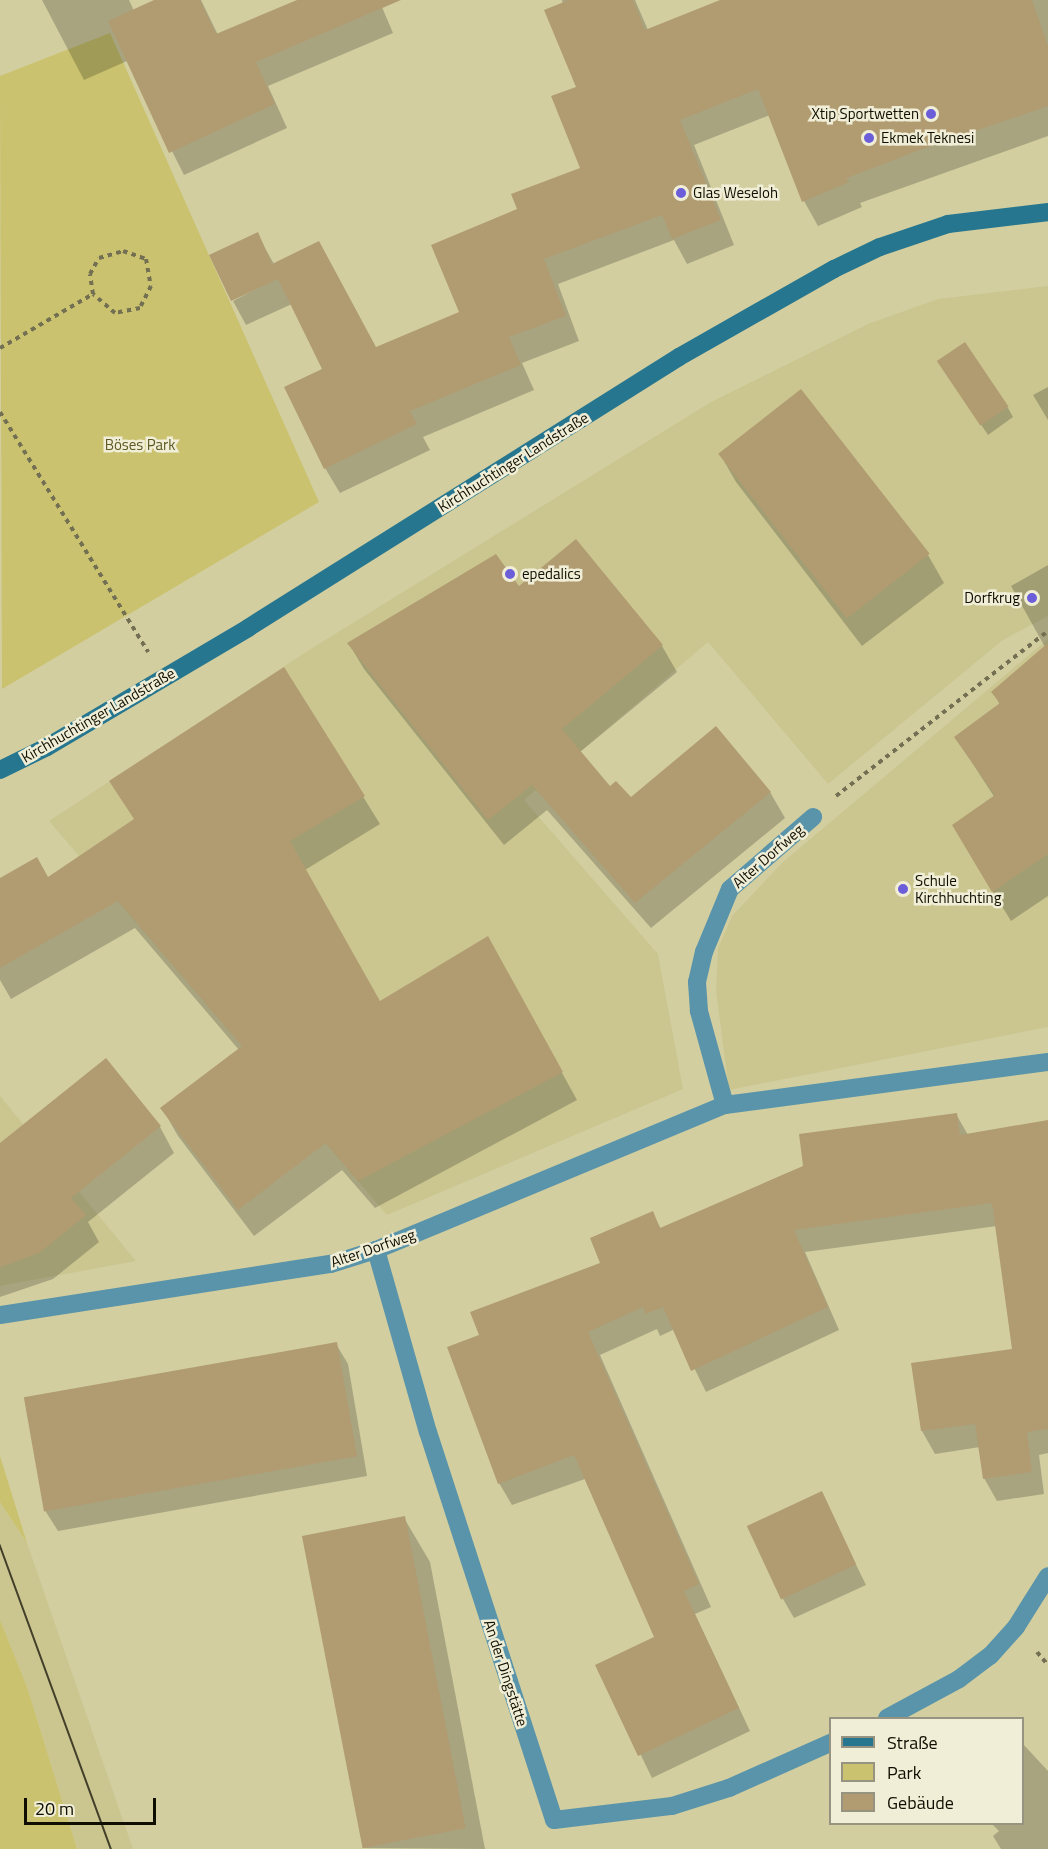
<!DOCTYPE html>
<html>
<head>
<meta charset="utf-8">
<style>
	body { margin:0 }
	#map { position:relative; width:1048px; height:1849px; overflow:hidden; background:#d2cea0; font-family:"Titillium Web",sans-serif }
	div>[style] { position:absolute }
	[style*='--x'] { left:calc(var(--x)*1px); top:calc(var(--y)*1px); width:calc(var(--w)*1px); rotate:calc(var(--a)*1deg) }
	.built>* { inset:0; background:#cbc690 }
	.green>* { inset:0; background:#cac26e }
	.shadow>* { inset:0; background:#0003 }
	.building>* { inset:0; background:#b19c72; transform-origin:0 0 }
	.path>* { height:4px; margin-top:-2px; transform-origin:0; background:repeating-linear-gradient(90deg,#726f52 0 4.5px,transparent 0 9px) }
	.lane>* { height:18px; margin:-9px; padding:0 9px; transform-origin:9px; border-radius:9px; background:#5994aa }
	.street>* { height:18px; margin:-9px; padding:0 9px; transform-origin:9px; border-radius:9px; background:#5994aa }
	.secondary>* { height:18px; margin:-9px; padding:0 9px; transform-origin:9px; border-radius:9px; background:#26768f }
	.tram>* { height:1.5px; margin:-0.75px; padding:0 0.75px; transform-origin:0.75px; border-radius:0.75px; background:#423f2a }
	.dots>* { width:16px; height:16px; translate:-50% -50%; box-sizing:border-box; border:3px solid #f0eed6; border-radius:50% }
	span { translate:-50% -50%; white-space:nowrap; text-align:center; line-height:1.15; -webkit-text-stroke:5px #f0eed6; paint-order:stroke }
	.poi-label { font-size:15px; color:#100e01 }
	.right { translate:-100% -50%; text-align:right }
	.left { translate:0 -50%; text-align:left }
	.park-label { font-size:15px; color:#5e5923 }
	.street-label { font-size:15px; color:#100e01 }
	.legend { position:absolute; left:829px; top:1717px; width:195px; height:108px; box-sizing:border-box; background:#f0eed6; border:2px solid #969481; margin:0; padding:8px 10px; list-style:none; font-size:18px; color:#100e01 }
	.legend li { display:flex; align-items:center; gap:12px; height:30px }
	.legend b { width:30px; border:2px solid #969481 }
	.scale { position:absolute; left:24px; top:1798px; width:132px; height:27px; box-sizing:border-box; border:3px solid #100e01; border-top:0; padding-left:8px; font-size:18px; line-height:21px; white-space:nowrap; color:#100e01; -webkit-text-stroke:4px #f0eed6; paint-order:stroke }
</style>
</head>
<body>
<div id="map">
	<div class="built">
		<div style="clip-path:polygon(1048px 286px,1048px 616px,1003px 640px,828px 784px,708px 642px,524px 800px,658px 954px,683px 1089px,387px 1215px,49px 821px,309px 650px,711px 402px,868px 324px,938px 299px)"></div>
		<div style="clip-path:polygon(1048px 639px,1048px 1027px,729px 1090px,716px 991px,718px 948px,732px 916px,783px 862px)"></div>
		<div style="clip-path:polygon(0 1096px,136px 1261px,0 1286px)"></div>
		<div style="clip-path:polygon(0 1502px,27px 1543px,133px 1849px,77px 1849px,27px 1687px,0 1620px)"></div>
	</div>
	<div class="green">
		<div style="clip-path:polygon(110px 33px,319px 502px,2px 689px,0 76px)"></div>
		<div style="clip-path:polygon(0 1456px,27px 1543px,0 1502px)"></div>
		<div style="clip-path:polygon(0 1620px,27px 1687px,77px 1849px,0 1849px)"></div>
	</div>
	<div class="shadow">
		<div style="clip-path:polygon(42px 0,129px 0,134px 11px,158px 0,201px 0,218px 35px,301px 0,379px 0,393px 33px,268px 86px,287px 128px,184px 175px,127px 61px,84px 80px)"></div>
		<div style="clip-path:polygon(562px 0,635px 0,648px 30px,724px 0,1048px 0,1048px 136px,860px 203px,862px 207px,818px 226px,804px 201px,770px 115px,694px 145px,734px 245px,687px 264px,674px 240px,558px 284px,579px 341px,522px 363px,534px 390px,423px 437px,430px 450px,340px 493px,325px 468px,324px 369px,292px 304px,246px 325px,233px 301px,284px 274px,231px 298px,257px 234px,274px 264px,376px 348px,461px 313px,519px 210px,582px 169px,578px 88px)"></div>
		<div style="clip-path:polygon(945px 371px,1008px 408px,1013px 417px,988px 435px)"></div>
		<div style="clip-path:polygon(1048px 387px,1048px 420px,1033px 395px)"></div>
		<div style="clip-path:polygon(801px 391px,928px 555px,944px 583px,862px 646px,736px 482px,720px 454px)"></div>
		<div style="clip-path:polygon(1048px 565px,1048px 896px,1011px 921px,971px 856px,995px 798px,956px 738px,1000px 705px,993px 692px,1045px 647px,1011px 586px)"></div>
		<div style="clip-path:polygon(519px 589px,662px 646px,677px 672px,580px 752px,610px 788px,630px 799px,770px 792px,785px 818px,651px 928px,547px 810px,504px 845px,364px 669px,349px 644px)"></div>
		<div style="clip-path:polygon(284px 669px,380px 824px,305px 870px,380px 1003px,503px 966px,577px 1100px,375px 1208px,342px 1170px,254px 1236px,178px 1136px,162px 1108px,239px 1050px,135px 928px,11px 999px,0 980px,0 880px,48px 879px,135px 820px,111px 781px)"></div>
		<div style="clip-path:polygon(106px 1060px,160px 1127px,174px 1153px,88px 1222px,99px 1242px,53px 1279px,0 1297px,0 1145px)"></div>
		<div style="clip-path:polygon(956px 1114px,968px 1135px,1048px 1122px,1048px 1453px,1039px 1455px,1044px 1494px,997px 1501px,984px 1478px,980px 1447px,935px 1454px,922px 1431px,913px 1364px,1014px 1351px,997px 1226px,805px 1252px,839px 1330px,706px 1392px,675px 1329px,660px 1336px,657px 1329px,600px 1355px,711px 1607px,695px 1614px,750px 1731px,652px 1778px,597px 1665px,656px 1637px,585px 1479px,512px 1505px,499px 1483px,481px 1336px,602px 1264px,652px 1213px,661px 1229px)"></div>
		<div style="clip-path:polygon(336px 1344px,348px 1364px,367px 1476px,58px 1531px,46px 1512px,26px 1400px)"></div>
		<div style="clip-path:polygon(821px 1493px,866px 1585px,794px 1618px,783px 1599px)"></div>
		<div style="clip-path:polygon(404px 1518px,430px 1562px,485px 1849px,363px 1848px,304px 1537px)"></div>
		<div style="clip-path:polygon(1023px 1744px,1048px 1771px,1048px 1849px,1001px 1849px,993px 1836px,999px 1831px,992px 1824px,1022px 1824px)"></div>
	</div>
	<div class="building">
		<div style="clip-path:polygon(154px 0,200px 0,216px 34px,297px 0,401px 0,256px 62px,275px 104px,169px 153px,108px 21px)"></div>
		<div style="clip-path:polygon(569px 0,633px 0,645px 30px,720px 0,1032px 0,1048px 46px,1048px 106px,917px 151px,847px 178px,849px 182px,802px 202px,758px 89px,680px 120px,721px 220px,672px 239px,662px 215px,544px 259px,566px 316px,509px 337px,521px 365px,410px 411px,417px 424px,324px 469px,284px 387px,322px 369px,278px 279px,231px 301px,209px 255px,258px 232px,272px 264px,319px 241px,376px 347px,459px 312px,431px 245px,517px 209px,511px 194px,580px 168px,551px 96px,576px 87px,544px 10px)"></div>
		<div style="left:965px;top:342px;width:78px;height:34px;rotate:56deg"></div>
		<div style="left:801px;top:389px;width:209px;height:105px;rotate:52deg"></div>
		<div style="clip-path:polygon(576px 539px,663px 645px,562px 729px,610px 786px,616px 781px,631px 797px,716px 726px,771px 792px,635px 903px,532px 785px,488px 820px,347px 643px,496px 554px,519px 586px)"></div>
		<div style="clip-path:polygon(1048px 643px,1048px 854px,992px 892px,952px 825px,995px 795px,954px 737px,1000px 703px,991px 692px)"></div>
		<div style="clip-path:polygon(284px 667px,365px 796px,290px 841px,380px 1001px,488px 936px,563px 1072px,358px 1181px,326px 1143px,238px 1210px,160px 1108px,242px 1046px,118px 901px,0 968px,0 878px,37px 857px,48px 877px,134px 819px,109px 781px)"></div>
		<div style="clip-path:polygon(106px 1058px,161px 1126px,71px 1198px,86px 1215px,39px 1253px,0 1267px,0 1143px)"></div>
		<div style="clip-path:polygon(957px 1113px,960px 1135px,1048px 1120px,1048px 1429px,1027px 1432px,1032px 1472px,983px 1479px,975px 1424px,921px 1431px,911px 1363px,1012px 1349px,992px 1203px,794px 1230px,828px 1307px,691px 1371px,663px 1307px,646px 1314px,643px 1307px,588px 1332px,699px 1584px,684px 1591px,739px 1708px,638px 1756px,595px 1665px,654px 1637px,574px 1455px,498px 1484px,447px 1347px,479px 1335px,470px 1312px,600px 1263px,590px 1238px,653px 1211px,660px 1228px,803px 1166px,799px 1134px)"></div>
		<div style="left:337px;top:1342px;width:116px;height:318px;rotate:80deg"></div>
		<div style="left:822px;top:1491px;width:81px;height:83px;rotate:65deg"></div>
		<div style="left:405px;top:1516px;width:318px;height:105px;rotate:79deg"></div>
	</div>
	<div class="path">
		<div style="--x:123;--y:251;--w:24;--a:19"></div>
		<div style="--x:146;--y:259;--w:27;--a:80"></div>
		<div style="--x:151;--y:286;--w:25;--a:117"></div>
		<div style="--x:140;--y:308;--w:25;--a:169"></div>
		<div style="--x:115;--y:313;--w:29;--a:-139"></div>
		<div style="--x:93;--y:294;--w:20;--a:-99"></div>
		<div style="--x:90;--y:274;--w:18;--a:-61"></div>
		<div style="--x:99;--y:258;--w:25;--a:-16"></div>
		<div style="--x:0;--y:348;--w:108;--a:-30.1"></div>
		<div style="--x:0;--y:412;--w:282;--a:58.3"></div>
		<div style="--x:836;--y:796;--w:269;--a:-37.9"></div>
		<div style="--x:1037;--y:1652;--w:17;--a:50"></div>
	</div>
	<div class="lane">
		<div style="--x:725;--y:1105;--w:98;--a:-105.5"></div>
		<div style="--x:699;--y:1011;--w:29;--a:-94"></div>
		<div style="--x:697;--y:982;--w:31;--a:-77"></div>
		<div style="--x:704;--y:952;--w:68;--a:-67.6"></div>
		<div style="--x:730;--y:889;--w:110;--a:-40.9"></div>
	</div>
	<div class="street">
		<div style="--x:376;--y:1250;--w:189;--a:74.1"></div>
		<div style="--x:428;--y:1432;--w:408;--a:72"></div>
		<div style="--x:554;--y:1820;--w:119;--a:-6.8"></div>
		<div style="--x:672;--y:1806;--w:60;--a:-17.5"></div>
		<div style="--x:729;--y:1788;--w:111;--a:-24"></div>
		<div style="--x:0;--y:1315;--w:335;--a:-8.8"></div>
		<div style="--x:331;--y:1264;--w:47;--a:-17.3"></div>
		<div style="--x:376;--y:1250;--w:378;--a:-22.6"></div>
		<div style="--x:725;--y:1105;--w:326;--a:-7.6"></div>
		<div style="--x:887;--y:1718;--w:82;--a:-28.4"></div>
		<div style="--x:959;--y:1679;--w:39;--a:-37"></div>
		<div style="--x:990;--y:1656;--w:39;--a:-48"></div>
		<div style="--x:1016;--y:1627;--w:60;--a:-57.9"></div>
	</div>
	<div class="secondary">
		<div style="--x:0;--y:770;--w:52;--a:-26.1"></div>
		<div style="--x:47;--y:747;--w:234;--a:-30.6"></div>
		<div style="--x:248;--y:628;--w:509;--a:-32.16"></div>
		<div style="--x:679;--y:357;--w:178;--a:-29.6"></div>
		<div style="--x:834;--y:269;--w:51;--a:-25.6"></div>
		<div style="--x:880;--y:247;--w:72;--a:-18.7"></div>
		<div style="--x:948;--y:224;--w:101;--a:-6.8"></div>
	</div>
	<div class="tram">
		<div style="--x:0;--y:1545;--w:324;--a:69.9"></div>
	</div>
	<div class="dots">
		<div style="left:931px;top:114px;background:#6b5ed8"></div>
		<div style="left:869px;top:138px;background:#6b5ed8"></div>
		<div style="left:681px;top:193px;background:#6b5ed8"></div>
		<div style="left:510px;top:574px;background:#6b5ed8"></div>
		<div style="left:1032px;top:598px;background:#6b5ed8"></div>
		<div style="left:903px;top:889px;background:#6b5ed8"></div>
	</div>
	<div class="poi-label">
		<span class="right" style="left:919px;top:114px">Xtip Sportwetten</span>
		<span class="left" style="left:881px;top:138px">Ekmek Teknesi</span>
		<span class="left" style="left:693px;top:193px">Glas Weseloh</span>
		<span class="left" style="left:522px;top:574px">epedalics</span>
		<span class="right" style="left:1020px;top:598px">Dorfkrug</span>
		<span class="left" style="left:915px;top:889px">Schule<br>Kirchhuchting</span>
	</div>
	<div class="park-label">
		<span style="left:140px;top:445px">Böses Park</span>
	</div>
	<div class="street-label">
		<span style="left:513px;top:462px;rotate:-32deg">Kirchhuchtinger Landstraße</span>
		<span style="left:98px;top:715px;rotate:-30deg">Kirchhuchtinger Landstraße</span>
		<span style="left:768px;top:856px;rotate:-41deg">Alter Dorfweg</span>
		<span style="left:373px;top:1248px;rotate:-19deg">Alter Dorfweg</span>
		<span style="left:506px;top:1673px;rotate:72deg">An der Dingstätte</span>
	</div>
	<ul class="legend">
	<li><b style="height:8px;background:#26768f"></b>Straße</li>
	<li><b style="height:16px;background:#cac26e"></b>Park</li>
	<li><b style="height:16px;background:#b19c72"></b>Gebäude</li>
	</ul>
	<div class="scale">20 m</div>
</div>
</body>
</html>
